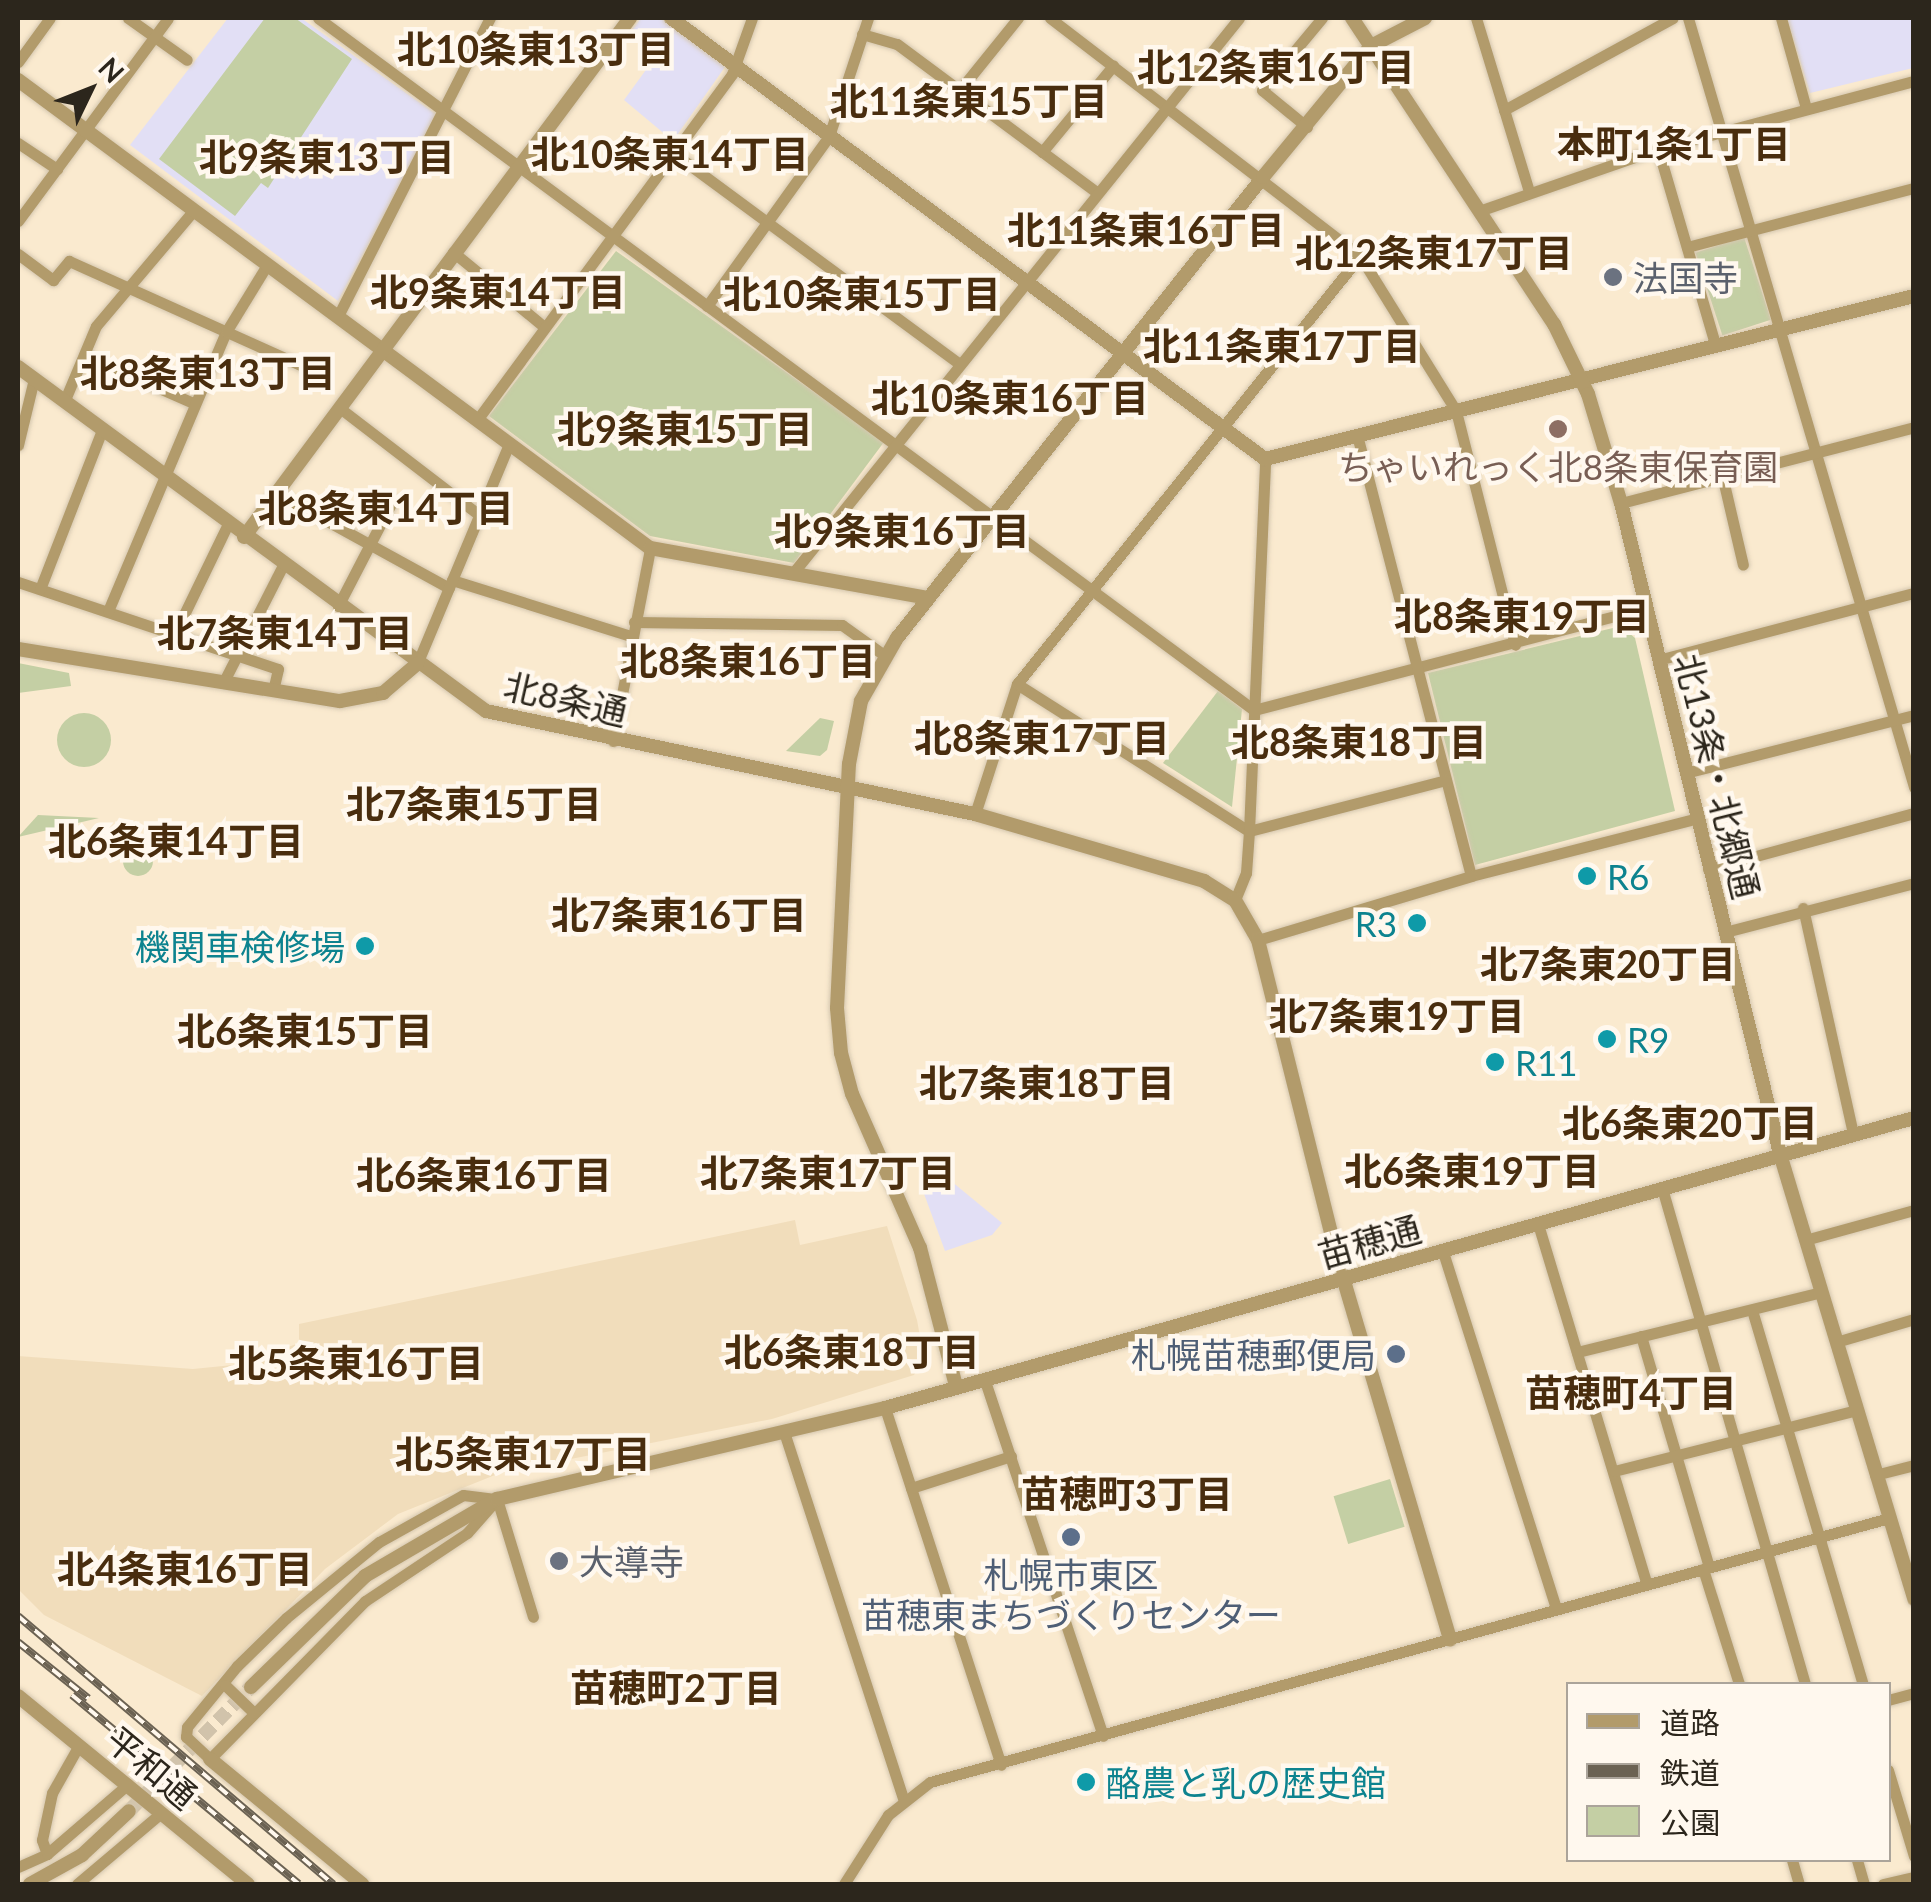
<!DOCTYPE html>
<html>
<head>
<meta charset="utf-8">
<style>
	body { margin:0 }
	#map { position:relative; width:1931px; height:1902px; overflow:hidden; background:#faeacf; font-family:Lato,"Noto Sans JP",sans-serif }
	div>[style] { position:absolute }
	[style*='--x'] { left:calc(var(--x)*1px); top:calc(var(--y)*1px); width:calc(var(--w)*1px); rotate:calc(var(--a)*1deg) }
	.built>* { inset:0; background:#f1ddbb }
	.education>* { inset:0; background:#e2dff5 }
	.green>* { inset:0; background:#c4cfa4; transform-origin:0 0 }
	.round { border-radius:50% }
	.tertiary-tunnel>* { height:14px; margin-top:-7px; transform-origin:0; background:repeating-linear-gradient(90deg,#d1c3ab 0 14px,transparent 0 21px) }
	.roads { filter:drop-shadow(0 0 2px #d5c7af) drop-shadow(0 0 2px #d5c7af) }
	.minor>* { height:11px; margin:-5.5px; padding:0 5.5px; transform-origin:5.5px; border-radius:5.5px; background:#b29b6b }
	.tertiary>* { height:14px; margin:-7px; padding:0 7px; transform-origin:7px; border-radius:7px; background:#b29b6b }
	.rail>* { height:8px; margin-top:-4px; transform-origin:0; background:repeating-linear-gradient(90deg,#fff8ee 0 11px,#6b6253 0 22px); box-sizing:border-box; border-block:2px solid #6b6253 }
	.dots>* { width:28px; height:28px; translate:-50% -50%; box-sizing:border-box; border:5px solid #fff8ee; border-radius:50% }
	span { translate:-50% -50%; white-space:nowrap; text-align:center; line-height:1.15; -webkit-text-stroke:9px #fff8ee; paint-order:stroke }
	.worship-label { font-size:35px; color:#5b616d }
	.left { translate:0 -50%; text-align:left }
	.education-label { font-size:35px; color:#785e54 }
	.street-label { font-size:35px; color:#2c261c }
	.culture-label { font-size:35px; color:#0d838f }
	.right { translate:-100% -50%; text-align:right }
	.service-label { font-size:35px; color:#4e5e75 }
	.neighbourhood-label { font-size:38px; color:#492d0e; font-weight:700 }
	.frame { position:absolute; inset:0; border:20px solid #2c261c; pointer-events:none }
	.legend { position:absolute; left:1566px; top:1682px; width:325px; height:180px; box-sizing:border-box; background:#fff8ee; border:2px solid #aba49a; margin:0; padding:12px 18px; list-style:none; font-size:30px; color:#2c261c }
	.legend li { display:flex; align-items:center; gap:20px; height:50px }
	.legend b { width:50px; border:2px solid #aba49a }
	.north { position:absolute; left:40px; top:40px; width:100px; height:100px; -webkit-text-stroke:8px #fff8ee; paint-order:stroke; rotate:47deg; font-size:28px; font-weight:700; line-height:40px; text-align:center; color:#2c261c }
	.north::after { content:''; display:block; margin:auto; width:35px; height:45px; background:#2c261c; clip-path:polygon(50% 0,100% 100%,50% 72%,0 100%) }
</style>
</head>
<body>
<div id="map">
	<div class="built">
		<div style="clip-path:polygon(795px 1220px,800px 1245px,887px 1226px,917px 1320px,924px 1359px,914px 1375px,772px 1419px,500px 1473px,398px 1514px,325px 1569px,202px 1696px,44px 1615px,18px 1589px,18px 1356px,193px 1369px,243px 1364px,299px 1343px,299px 1324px)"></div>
	</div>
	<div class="education">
		<div style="clip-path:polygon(228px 18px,301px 18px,437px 115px,338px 301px,130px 145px)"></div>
		<div style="clip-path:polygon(641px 18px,661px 18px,725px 67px,673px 141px,624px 100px,656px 56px,629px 34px)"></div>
		<div style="clip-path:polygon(1787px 18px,1913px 18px,1913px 68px,1810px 93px)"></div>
		<div style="clip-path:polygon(951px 1181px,1002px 1223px,992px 1235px,945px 1251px,923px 1191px)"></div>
	</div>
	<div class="green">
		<div style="clip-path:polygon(265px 18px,295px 18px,352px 59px,268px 188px,261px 183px,235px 216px,159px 159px)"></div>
		<div style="left:1744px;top:237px;width:87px;height:51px;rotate:72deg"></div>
		<div style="clip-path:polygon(616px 251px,884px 442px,794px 563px,650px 536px,489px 416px)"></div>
		<div style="clip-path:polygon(1621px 626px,1635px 638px,1675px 811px,1475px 865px,1428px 673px)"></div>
		<div style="clip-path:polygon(18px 663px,69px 673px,71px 686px,18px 693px)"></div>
		<div style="clip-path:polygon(1218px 691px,1242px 709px,1232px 807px,1163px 763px)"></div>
		<div class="round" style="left:57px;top:713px;width:54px;height:54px"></div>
		<div style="clip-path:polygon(820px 718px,834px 721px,827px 750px,820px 756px,786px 751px)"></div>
		<div style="clip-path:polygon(38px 815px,99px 818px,18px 837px)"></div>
		<div class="round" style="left:123px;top:846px;width:30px;height:30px"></div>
		<div style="left:1390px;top:1479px;width:50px;height:59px;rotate:73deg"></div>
	</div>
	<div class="tertiary-tunnel">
		<div style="--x:129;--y:1811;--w:174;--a:-45.5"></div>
	</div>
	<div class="roads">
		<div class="minor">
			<div style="--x:128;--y:18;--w:72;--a:35.4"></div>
			<div style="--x:318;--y:18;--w:1164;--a:36.48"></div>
			<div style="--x:1254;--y:710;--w:404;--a:-14.6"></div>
			<div style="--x:1050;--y:18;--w:391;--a:37.5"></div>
			<div style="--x:1360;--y:256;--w:182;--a:58.2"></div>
			<div style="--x:1456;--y:411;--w:241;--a:75.8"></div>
			<div style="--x:1476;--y:18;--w:181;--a:73"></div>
			<div style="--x:1688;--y:18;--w:802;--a:73.62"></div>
			<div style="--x:1781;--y:18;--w:93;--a:74.5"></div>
			<div style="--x:862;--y:34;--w:36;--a:16"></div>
			<div style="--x:897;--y:44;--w:247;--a:36.6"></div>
			<div style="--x:18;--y:62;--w:54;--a:-54"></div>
			<div style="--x:959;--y:91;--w:94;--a:-51.1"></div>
			<div style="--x:1504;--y:110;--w:192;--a:-28.6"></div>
			<div style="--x:1307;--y:127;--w:58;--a:-140.6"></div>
			<div style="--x:1262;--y:90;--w:94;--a:-50.2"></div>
			<div style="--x:18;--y:143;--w:47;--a:33.7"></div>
			<div style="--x:1658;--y:149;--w:203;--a:73.7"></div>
			<div style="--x:672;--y:152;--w:355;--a:36.4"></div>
			<div style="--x:1042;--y:152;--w:112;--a:-50.5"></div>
			<div style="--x:1479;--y:211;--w:189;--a:-19.1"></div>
			<div style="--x:1658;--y:149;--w:265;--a:-14.9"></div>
			<div style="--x:18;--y:221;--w:252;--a:-53.5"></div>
			<div style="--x:1687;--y:247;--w:235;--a:-14.6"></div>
			<div style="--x:453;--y:252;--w:117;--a:39.4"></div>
			<div style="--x:18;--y:254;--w:44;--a:36.6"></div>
			<div style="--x:53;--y:280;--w:25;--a:-50"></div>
			<div style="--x:69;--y:261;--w:261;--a:24.2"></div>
			<div style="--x:707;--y:306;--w:209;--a:-54.3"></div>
			<div style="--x:829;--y:136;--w:124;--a:-71.7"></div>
			<div style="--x:338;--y:316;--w:335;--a:-63"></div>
			<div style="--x:86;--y:356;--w:117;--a:23.7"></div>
			<div style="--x:64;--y:402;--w:82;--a:-67.2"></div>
			<div style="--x:96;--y:326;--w:152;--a:-49.8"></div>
			<div style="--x:341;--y:409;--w:174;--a:37.5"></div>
			<div style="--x:477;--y:420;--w:430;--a:-53.6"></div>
			<div style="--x:732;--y:74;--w:59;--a:-70.3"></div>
			<div style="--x:1357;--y:435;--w:455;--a:75.5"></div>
			<div style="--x:1471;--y:876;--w:231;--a:-14.3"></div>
			<div style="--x:18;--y:445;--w:68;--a:-76.4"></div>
			<div style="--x:1722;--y:475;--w:92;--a:76.9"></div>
			<div style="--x:278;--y:494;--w:195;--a:28.8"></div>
			<div style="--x:1621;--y:503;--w:303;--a:-14.5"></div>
			<div style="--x:793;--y:573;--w:712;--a:-51.21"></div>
			<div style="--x:452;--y:580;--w:188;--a:17.4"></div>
			<div style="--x:18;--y:582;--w:274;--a:18.5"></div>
			<div style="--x:278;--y:669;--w:22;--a:103"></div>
			<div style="--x:40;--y:589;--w:171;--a:-68.7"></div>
			<div style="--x:338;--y:606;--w:119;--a:-62.6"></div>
			<div style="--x:108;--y:611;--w:303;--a:-67.1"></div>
			<div style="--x:226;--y:332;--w:79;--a:-58.5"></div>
			<div style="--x:634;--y:622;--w:208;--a:0.8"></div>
			<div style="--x:842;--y:625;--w:52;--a:35.5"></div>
			<div style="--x:175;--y:633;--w:121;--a:-64.1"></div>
			<div style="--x:1658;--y:660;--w:265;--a:-14.7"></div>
			<div style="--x:417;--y:664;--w:238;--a:-67.3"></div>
			<div style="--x:224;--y:681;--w:130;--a:-63"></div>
			<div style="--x:1017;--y:684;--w:275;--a:32.4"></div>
			<div style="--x:1249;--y:831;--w:203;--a:-14.5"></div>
			<div style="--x:613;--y:741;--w:197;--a:-79.1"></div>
			<div style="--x:1685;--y:773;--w:236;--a:-14.2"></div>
			<div style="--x:975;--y:814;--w:137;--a:-72.1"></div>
			<div style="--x:1017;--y:684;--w:548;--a:-51.29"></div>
			<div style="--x:1708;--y:869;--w:213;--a:-15.2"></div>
			<div style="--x:1235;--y:900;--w:29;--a:-68"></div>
			<div style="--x:1246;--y:873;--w:42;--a:-85.9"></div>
			<div style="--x:1249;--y:831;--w:372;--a:-87.5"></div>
			<div style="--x:1803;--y:908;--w:231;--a:77.5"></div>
			<div style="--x:1725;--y:932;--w:195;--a:-14.5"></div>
			<div style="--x:1258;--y:940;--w:222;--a:-16.7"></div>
			<div style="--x:1662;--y:1188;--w:516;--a:73.92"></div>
			<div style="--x:1538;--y:1224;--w:374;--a:73.2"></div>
			<div style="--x:1805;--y:1240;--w:113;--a:-15.4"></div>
			<div style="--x:1443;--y:1252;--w:374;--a:72.4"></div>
			<div style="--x:1752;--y:1310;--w:390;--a:73.5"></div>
			<div style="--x:1641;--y:1336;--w:241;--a:73.6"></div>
			<div style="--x:1836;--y:1342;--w:81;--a:-16.4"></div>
			<div style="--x:1577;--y:1352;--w:251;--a:-13.8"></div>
			<div style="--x:984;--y:1378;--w:377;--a:71.6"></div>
			<div style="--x:885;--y:1408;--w:375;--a:72"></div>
			<div style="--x:785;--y:1435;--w:383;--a:72"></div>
			<div style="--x:1614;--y:1471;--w:250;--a:-14.1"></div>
			<div style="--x:1875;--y:1475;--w:40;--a:-14.4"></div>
			<div style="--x:911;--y:1488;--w:105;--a:-17.7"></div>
			<div style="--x:463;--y:1495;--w:34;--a:7"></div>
			<div style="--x:497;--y:1499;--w:45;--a:131.4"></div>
			<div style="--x:467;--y:1533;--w:123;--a:146.3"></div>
			<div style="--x:365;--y:1601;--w:221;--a:134.5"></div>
			<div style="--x:210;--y:1759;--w:33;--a:-137"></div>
			<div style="--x:186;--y:1737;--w:10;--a:-84"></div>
			<div style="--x:187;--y:1727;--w:79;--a:-50.7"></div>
			<div style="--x:237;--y:1666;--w:69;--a:-44.4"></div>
			<div style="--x:286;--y:1618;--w:120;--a:-39.3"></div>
			<div style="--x:379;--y:1542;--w:96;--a:-29.2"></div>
			<div style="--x:497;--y:1499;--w:123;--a:73"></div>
			<div style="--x:1703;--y:1569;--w:121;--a:72.6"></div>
			<div style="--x:225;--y:1685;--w:40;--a:44"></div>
			<div style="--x:1888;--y:1700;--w:27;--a:-15"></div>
			<div style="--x:1888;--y:1770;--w:90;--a:73.2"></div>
			<div style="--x:47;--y:1854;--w:15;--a:-110"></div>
			<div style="--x:42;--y:1840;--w:48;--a:-78"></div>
			<div style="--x:52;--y:1793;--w:55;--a:-60.6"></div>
			<div style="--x:1792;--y:1860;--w:25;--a:74"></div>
			<div style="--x:1857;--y:1860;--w:25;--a:74"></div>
			<div style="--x:18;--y:1867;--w:32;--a:-24"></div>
			<div style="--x:47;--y:1854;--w:107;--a:-40.8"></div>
			<div style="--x:77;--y:1884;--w:110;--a:-40.2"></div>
			<div style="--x:844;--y:1884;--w:82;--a:-57.5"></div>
			<div style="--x:888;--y:1815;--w:53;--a:-38.2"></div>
			<div style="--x:930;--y:1782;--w:995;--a:-15.39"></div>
			<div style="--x:1883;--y:1884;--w:32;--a:-13"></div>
		</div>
		<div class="tertiary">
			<div style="--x:671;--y:18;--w:740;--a:36.59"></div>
			<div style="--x:1265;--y:459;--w:669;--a:-14.1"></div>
			<div style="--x:1352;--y:18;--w:367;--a:56.6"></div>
			<div style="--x:1554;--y:324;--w:78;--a:64.1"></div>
			<div style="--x:1588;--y:394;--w:114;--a:73.2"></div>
			<div style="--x:1621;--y:503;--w:670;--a:76.27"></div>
			<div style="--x:1780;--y:1154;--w:465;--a:73.2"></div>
			<div style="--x:18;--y:80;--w:786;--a:36.52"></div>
			<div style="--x:650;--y:548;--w:282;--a:10.2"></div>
			<div style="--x:18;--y:367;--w:581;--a:36.32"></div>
			<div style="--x:486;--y:711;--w:500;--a:11.9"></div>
			<div style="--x:975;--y:814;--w:239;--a:16.3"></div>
			<div style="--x:1204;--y:881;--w:36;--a:32"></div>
			<div style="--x:1235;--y:900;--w:46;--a:60.1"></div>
			<div style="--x:1258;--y:940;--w:324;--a:76"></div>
			<div style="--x:1336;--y:1254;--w:402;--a:73.5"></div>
			<div style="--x:244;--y:537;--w:647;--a:-53.36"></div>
			<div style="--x:18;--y:649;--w:326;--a:9.2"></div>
			<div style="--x:340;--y:701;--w:44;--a:-10.5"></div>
			<div style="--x:383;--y:693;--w:45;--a:-40.5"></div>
			<div style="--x:956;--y:1386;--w:143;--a:-104.6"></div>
			<div style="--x:920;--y:1248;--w:168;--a:-113.8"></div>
			<div style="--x:852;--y:1094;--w:42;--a:-105"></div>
			<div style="--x:841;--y:1053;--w:45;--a:-95.1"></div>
			<div style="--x:837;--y:1008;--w:244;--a:-87.2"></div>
			<div style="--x:849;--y:764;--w:64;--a:-79.2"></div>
			<div style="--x:861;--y:701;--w:73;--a:-60.3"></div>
			<div style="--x:897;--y:638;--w:589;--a:-51.55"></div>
			<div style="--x:1263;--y:177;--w:170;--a:-50.5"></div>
			<div style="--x:1371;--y:46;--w:61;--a:-27.4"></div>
			<div style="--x:251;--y:1687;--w:159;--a:-44.2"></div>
			<div style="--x:365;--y:1576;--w:153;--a:-30.3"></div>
			<div style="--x:497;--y:1499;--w:399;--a:-13.2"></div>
			<div style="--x:885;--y:1408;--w:1069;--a:-15.74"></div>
			<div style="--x:18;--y:1696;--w:297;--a:39.3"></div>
			<div style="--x:210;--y:1759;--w:197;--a:39.4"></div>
			<div style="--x:30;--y:1884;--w:60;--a:-29.1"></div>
			<div style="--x:82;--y:1855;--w:64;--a:-43.1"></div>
		</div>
	</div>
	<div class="rail">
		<div style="--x:18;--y:1616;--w:414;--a:40.4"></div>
		<div style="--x:18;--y:1642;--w:90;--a:38.7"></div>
		<div style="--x:72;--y:1695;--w:295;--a:39.8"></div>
	</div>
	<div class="dots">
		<div style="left:1613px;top:277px;background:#6b7280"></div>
		<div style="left:1558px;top:429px;background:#8d6e63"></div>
		<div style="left:1587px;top:876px;background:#0f9aa8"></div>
		<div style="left:1417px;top:923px;background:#0f9aa8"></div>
		<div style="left:365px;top:946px;background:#0f9aa8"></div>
		<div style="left:1607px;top:1039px;background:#0f9aa8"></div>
		<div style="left:1495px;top:1062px;background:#0f9aa8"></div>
		<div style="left:1396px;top:1354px;background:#5c6f8a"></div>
		<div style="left:1071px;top:1537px;background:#5c6f8a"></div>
		<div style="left:559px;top:1561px;background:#6b7280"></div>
		<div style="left:1086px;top:1782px;background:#0f9aa8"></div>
	</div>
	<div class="worship-label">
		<span class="left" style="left:1633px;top:277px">法国寺</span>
		<span class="left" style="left:579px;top:1561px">大導寺</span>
	</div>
	<div class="education-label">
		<span style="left:1558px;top:466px">ちゃいれっく北8条東保育園</span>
	</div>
	<div class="street-label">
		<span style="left:566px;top:698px;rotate:13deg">北8条通</span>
		<span style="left:1718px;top:776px;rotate:76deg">北13条・北郷通</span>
		<span style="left:1369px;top:1241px;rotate:-16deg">苗穂通</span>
		<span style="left:152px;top:1767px;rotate:40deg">平和通</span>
	</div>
	<div class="culture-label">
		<span class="left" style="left:1607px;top:876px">R6</span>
		<span class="right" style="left:1397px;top:923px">R3</span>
		<span class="right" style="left:345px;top:946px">機関車検修場</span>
		<span class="left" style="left:1627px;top:1039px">R9</span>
		<span class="left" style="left:1515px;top:1062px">R11</span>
		<span class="left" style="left:1106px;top:1782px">酪農と乳の歴史館</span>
	</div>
	<div class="service-label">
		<span class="right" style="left:1376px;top:1354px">札幌苗穂郵便局</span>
		<span style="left:1071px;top:1594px">札幌市東区<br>苗穂東まちづくりセンター</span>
	</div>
	<div class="neighbourhood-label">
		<span style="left:536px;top:49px">北10条東13丁目</span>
		<span style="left:1276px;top:67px">北12条東16丁目</span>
		<span style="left:969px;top:101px">北11条東15丁目</span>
		<span style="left:1674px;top:144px">本町1条1丁目</span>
		<span style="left:670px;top:154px">北10条東14丁目</span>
		<span style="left:327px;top:157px">北9条東13丁目</span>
		<span style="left:1146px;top:230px">北11条東16丁目</span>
		<span style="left:1434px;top:253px">北12条東17丁目</span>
		<span style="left:498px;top:292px">北9条東14丁目</span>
		<span style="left:862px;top:294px">北10条東15丁目</span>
		<span style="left:1282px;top:346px">北11条東17丁目</span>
		<span style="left:208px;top:373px">北8条東13丁目</span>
		<span style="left:1010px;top:398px">北10条東16丁目</span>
		<span style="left:685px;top:429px">北9条東15丁目</span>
		<span style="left:386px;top:508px">北8条東14丁目</span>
		<span style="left:902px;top:531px">北9条東16丁目</span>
		<span style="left:1522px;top:616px">北8条東19丁目</span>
		<span style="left:285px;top:633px">北7条東14丁目</span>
		<span style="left:748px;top:661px">北8条東16丁目</span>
		<span style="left:1042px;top:738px">北8条東17丁目</span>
		<span style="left:1359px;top:742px">北8条東18丁目</span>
		<span style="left:474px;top:804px">北7条東15丁目</span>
		<span style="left:176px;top:841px">北6条東14丁目</span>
		<span style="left:679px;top:915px">北7条東16丁目</span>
		<span style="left:1608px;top:964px">北7条東20丁目</span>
		<span style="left:1397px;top:1016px">北7条東19丁目</span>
		<span style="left:305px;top:1031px">北6条東15丁目</span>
		<span style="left:1047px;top:1083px">北7条東18丁目</span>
		<span style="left:1690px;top:1123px">北6条東20丁目</span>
		<span style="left:1472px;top:1171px">北6条東19丁目</span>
		<span style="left:828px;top:1173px">北7条東17丁目</span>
		<span style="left:484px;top:1175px">北6条東16丁目</span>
		<span style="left:852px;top:1352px">北6条東18丁目</span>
		<span style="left:356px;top:1363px">北5条東16丁目</span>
		<span style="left:1631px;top:1393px">苗穂町4丁目</span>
		<span style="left:523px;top:1454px">北5条東17丁目</span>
		<span style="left:1127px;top:1494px">苗穂町3丁目</span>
		<span style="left:185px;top:1569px">北4条東16丁目</span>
		<span style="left:676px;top:1688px">苗穂町2丁目</span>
	</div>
	<div class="frame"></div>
	<ul class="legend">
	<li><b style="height:12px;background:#b29b6b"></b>道路</li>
	<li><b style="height:12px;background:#6b6253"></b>鉄道</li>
	<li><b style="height:28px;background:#c4cfa4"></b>公園</li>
	</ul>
	<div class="north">N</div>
</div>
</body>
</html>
